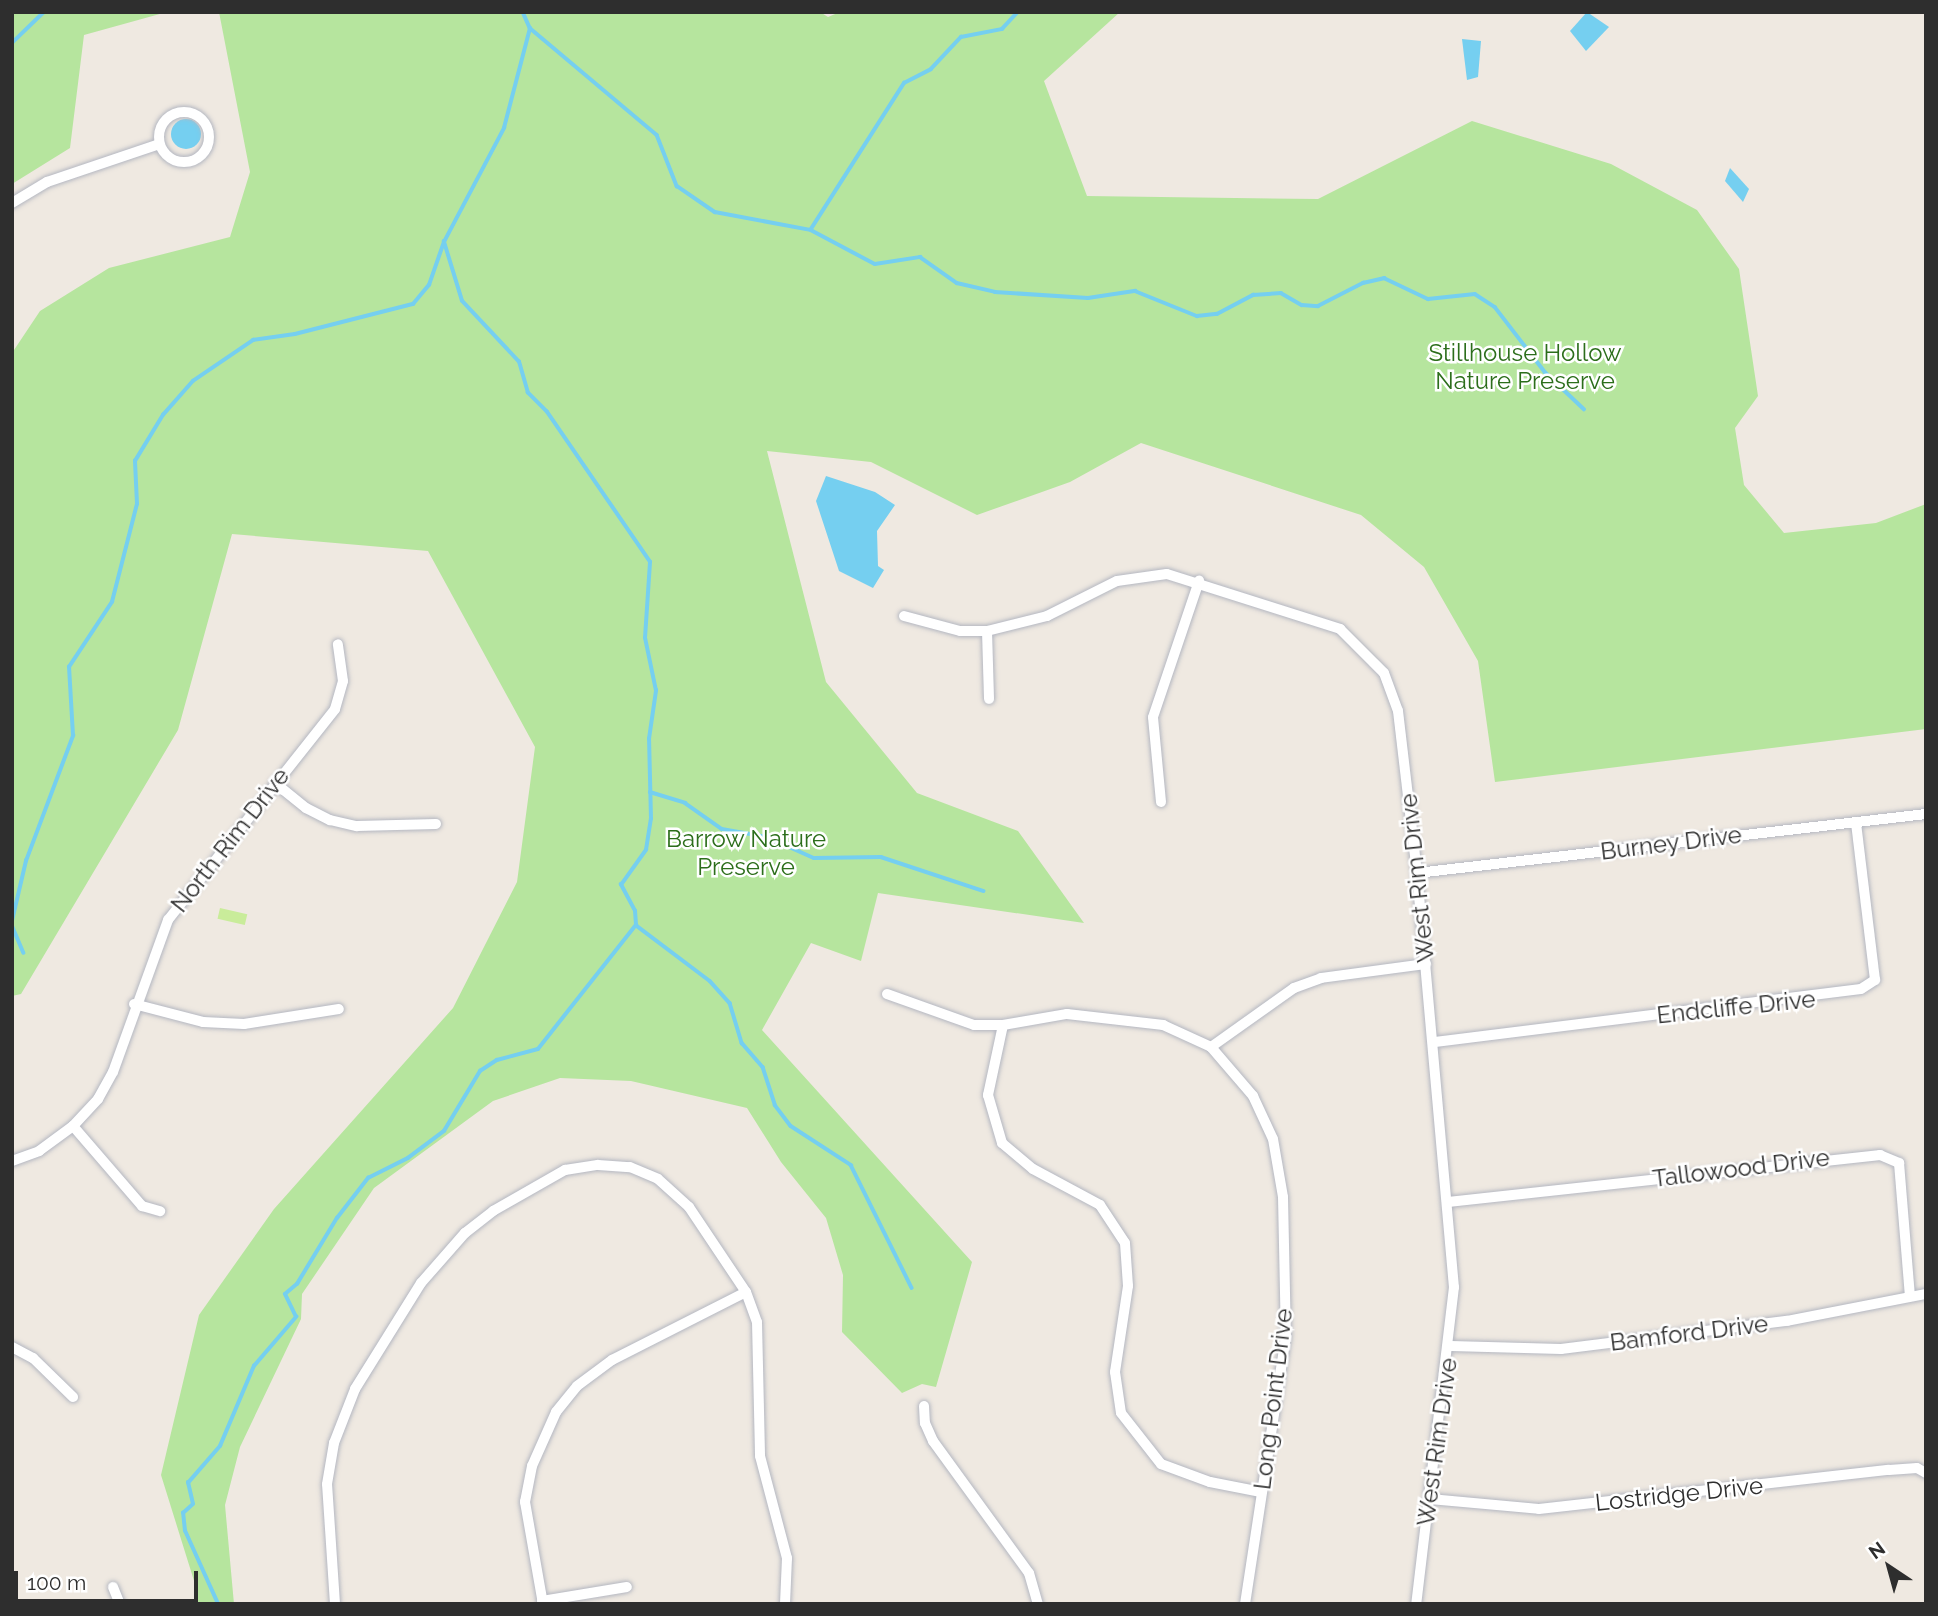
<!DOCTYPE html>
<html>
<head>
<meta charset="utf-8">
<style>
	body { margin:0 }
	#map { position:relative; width:1938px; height:1616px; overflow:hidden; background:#efe9e1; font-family:Raleway,sans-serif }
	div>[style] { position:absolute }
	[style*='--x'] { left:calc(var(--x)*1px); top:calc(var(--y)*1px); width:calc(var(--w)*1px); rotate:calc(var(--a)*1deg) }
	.green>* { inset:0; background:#b6e59e }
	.pitch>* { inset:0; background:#c9ec9a; transform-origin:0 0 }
	.water>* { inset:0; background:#75cff0 }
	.round { border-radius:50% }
	.stream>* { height:3.5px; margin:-1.75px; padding:0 1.75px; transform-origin:1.75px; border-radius:1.75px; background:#75cff0 }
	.roads { filter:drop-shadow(0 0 2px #b4b7c1) drop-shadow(0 0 2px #b4b7c1) }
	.street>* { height:10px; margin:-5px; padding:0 5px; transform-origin:5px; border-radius:5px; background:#fff }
	.street>.ring { margin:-5px; padding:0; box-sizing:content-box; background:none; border:10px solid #fff; border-radius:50% }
	span { translate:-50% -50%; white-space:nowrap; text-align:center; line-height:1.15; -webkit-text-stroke:5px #fff; paint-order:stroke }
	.park-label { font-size:24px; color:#2c6e1b }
	.street-label { font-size:24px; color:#2e2e2e }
	.frame { position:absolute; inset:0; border:14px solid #2e2e2e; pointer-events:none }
	.north { position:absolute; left:1854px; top:1532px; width:70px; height:70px; -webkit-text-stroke:5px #fff; paint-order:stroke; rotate:324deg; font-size:19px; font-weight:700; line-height:28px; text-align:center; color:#2e2e2e }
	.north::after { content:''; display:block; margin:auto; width:24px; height:32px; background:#2e2e2e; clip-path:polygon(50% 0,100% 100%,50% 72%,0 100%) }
	.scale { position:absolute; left:14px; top:1571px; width:184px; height:32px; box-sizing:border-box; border:4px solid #2e2e2e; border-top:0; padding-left:9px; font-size:21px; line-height:24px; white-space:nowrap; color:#2e2e2e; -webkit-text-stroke:5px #fff; paint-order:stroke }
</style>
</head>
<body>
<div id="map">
	<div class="green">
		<div style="clip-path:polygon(12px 12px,167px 12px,84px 35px,70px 148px,12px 184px)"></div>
		<div style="clip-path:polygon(219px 12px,820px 12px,828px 17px,840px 12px,1120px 12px,1044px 81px,1087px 196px,1318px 199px,1472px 121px,1611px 164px,1697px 210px,1739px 269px,1758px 396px,1735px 428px,1744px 485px,1784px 533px,1876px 523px,1926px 504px,1926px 729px,1495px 782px,1478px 661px,1424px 567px,1361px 515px,1141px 443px,1070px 482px,977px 515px,871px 462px,767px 451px,826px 682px,917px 793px,1018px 831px,1084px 923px,878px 893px,861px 961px,811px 943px,762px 1030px,972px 1262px,936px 1387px,922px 1384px,902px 1393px,842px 1332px,843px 1275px,826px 1218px,781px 1162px,747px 1108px,631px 1081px,560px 1078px,493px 1101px,374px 1188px,302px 1294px,301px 1319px,240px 1447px,225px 1505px,234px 1604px,195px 1604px,195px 1584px,161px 1475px,199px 1315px,274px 1209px,453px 1008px,517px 882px,535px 747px,428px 551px,232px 534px,178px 730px,21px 994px,12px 996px,12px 353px,40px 311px,109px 268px,230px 237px,250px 172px)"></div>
	</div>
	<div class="pitch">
		<div style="left:220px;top:908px;width:28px;height:11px;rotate:13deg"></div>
	</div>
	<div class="water">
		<div style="clip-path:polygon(1587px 12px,1609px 27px,1586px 51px,1570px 31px)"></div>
		<div style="clip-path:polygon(1462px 39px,1481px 41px,1478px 77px,1467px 80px)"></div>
		<div class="round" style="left:171px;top:119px;width:30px;height:30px"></div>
		<div style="clip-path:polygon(1730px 168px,1749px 189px,1743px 202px,1725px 181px)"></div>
		<div style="clip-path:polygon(826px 476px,875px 492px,895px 505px,877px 531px,878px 566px,884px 570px,873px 588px,839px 571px,816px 501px)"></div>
	</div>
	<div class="stream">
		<div style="--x:523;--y:12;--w:17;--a:66"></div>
		<div style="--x:530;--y:28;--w:166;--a:40.1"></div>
		<div style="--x:657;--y:135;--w:55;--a:68.6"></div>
		<div style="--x:677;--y:186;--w:46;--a:34.4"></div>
		<div style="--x:715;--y:212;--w:98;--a:10.6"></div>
		<div style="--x:811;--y:230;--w:72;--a:28"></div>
		<div style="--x:875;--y:264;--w:46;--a:-8.8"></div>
		<div style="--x:920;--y:257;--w:45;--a:35.1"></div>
		<div style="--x:957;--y:283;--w:39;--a:13"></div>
		<div style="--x:995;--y:292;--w:93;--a:3.7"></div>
		<div style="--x:1088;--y:298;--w:48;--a:-8.5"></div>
		<div style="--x:1135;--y:291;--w:67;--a:22"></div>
		<div style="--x:1197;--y:316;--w:20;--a:-6"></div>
		<div style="--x:1217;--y:314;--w:41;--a:-27.8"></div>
		<div style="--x:1253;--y:295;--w:28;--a:-4"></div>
		<div style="--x:1281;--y:293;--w:24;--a:30"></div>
		<div style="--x:1302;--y:305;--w:16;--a:4"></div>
		<div style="--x:1318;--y:306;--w:51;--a:-27.1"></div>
		<div style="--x:1363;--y:283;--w:22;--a:-13"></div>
		<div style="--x:1384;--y:278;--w:49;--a:25.5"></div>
		<div style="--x:1428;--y:299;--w:47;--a:-6.1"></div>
		<div style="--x:1475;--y:294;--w:24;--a:33"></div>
		<div style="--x:1495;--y:307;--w:82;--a:52.4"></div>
		<div style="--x:1545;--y:372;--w:54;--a:43.5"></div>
		<div style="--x:12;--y:43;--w:45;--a:-44.1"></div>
		<div style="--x:811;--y:229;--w:173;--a:-57.5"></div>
		<div style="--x:904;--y:83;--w:30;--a:-27"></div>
		<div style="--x:931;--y:69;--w:44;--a:-46.8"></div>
		<div style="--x:961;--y:37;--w:42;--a:-11"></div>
		<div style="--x:1002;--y:29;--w:23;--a:-47"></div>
		<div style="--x:650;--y:792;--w:37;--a:17"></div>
		<div style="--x:685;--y:803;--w:45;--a:35.1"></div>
		<div style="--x:722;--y:829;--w:46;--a:10.1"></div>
		<div style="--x:767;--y:837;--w:51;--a:24.1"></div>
		<div style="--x:814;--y:858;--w:67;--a:-0.9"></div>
		<div style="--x:881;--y:857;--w:108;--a:18.3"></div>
		<div style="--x:12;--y:921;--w:62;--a:-76.9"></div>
		<div style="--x:26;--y:861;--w:134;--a:-69.4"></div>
		<div style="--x:73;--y:736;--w:69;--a:-93.3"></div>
		<div style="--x:69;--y:667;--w:78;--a:-56.5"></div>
		<div style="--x:112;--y:602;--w:101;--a:-75.7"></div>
		<div style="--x:137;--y:504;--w:43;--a:-92.7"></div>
		<div style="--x:135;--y:461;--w:54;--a:-58.7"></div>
		<div style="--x:163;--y:415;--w:45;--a:-48.6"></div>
		<div style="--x:193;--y:381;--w:73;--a:-34.3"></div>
		<div style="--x:253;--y:340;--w:42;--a:-8.1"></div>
		<div style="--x:295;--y:334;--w:122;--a:-14.3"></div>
		<div style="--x:413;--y:304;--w:25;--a:-50"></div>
		<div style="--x:429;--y:285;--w:46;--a:-70.8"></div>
		<div style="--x:444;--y:242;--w:129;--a:-62.2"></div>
		<div style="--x:504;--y:128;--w:103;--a:-75.4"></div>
		<div style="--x:12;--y:925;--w:30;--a:67"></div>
		<div style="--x:637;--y:926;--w:91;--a:37"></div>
		<div style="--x:710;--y:981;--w:30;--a:48"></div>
		<div style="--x:730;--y:1003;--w:42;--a:73.3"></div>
		<div style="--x:742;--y:1043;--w:32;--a:49"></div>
		<div style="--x:763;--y:1067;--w:40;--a:72"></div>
		<div style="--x:775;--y:1105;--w:26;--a:53"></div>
		<div style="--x:791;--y:1126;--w:72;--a:33"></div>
		<div style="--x:851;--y:1165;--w:137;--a:63.6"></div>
		<div style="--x:218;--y:1604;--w:80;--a:-114.3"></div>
		<div style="--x:185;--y:1531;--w:18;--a:-96"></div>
		<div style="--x:183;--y:1513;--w:13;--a:-42"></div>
		<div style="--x:193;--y:1504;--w:22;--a:-103"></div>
		<div style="--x:188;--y:1483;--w:49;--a:-49.1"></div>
		<div style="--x:220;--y:1446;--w:87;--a:-67"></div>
		<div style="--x:254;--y:1366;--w:65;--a:-49.4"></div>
		<div style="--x:296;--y:1317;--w:25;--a:-116"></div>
		<div style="--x:285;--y:1294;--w:16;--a:-40"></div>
		<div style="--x:297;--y:1284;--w:77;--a:-58.8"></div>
		<div style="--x:337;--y:1218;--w:51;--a:-52.2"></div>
		<div style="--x:368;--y:1178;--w:45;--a:-26.6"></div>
		<div style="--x:408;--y:1158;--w:45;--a:-36.9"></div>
		<div style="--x:444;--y:1131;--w:70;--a:-59"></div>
		<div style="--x:480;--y:1071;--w:20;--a:-33"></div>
		<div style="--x:497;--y:1060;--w:42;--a:-15"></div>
		<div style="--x:538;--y:1049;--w:158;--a:-51.7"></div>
		<div style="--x:636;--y:925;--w:14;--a:-94"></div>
		<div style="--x:635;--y:911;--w:30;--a:-118"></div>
		<div style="--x:621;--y:885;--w:43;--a:-54.5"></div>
		<div style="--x:646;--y:850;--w:31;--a:-81"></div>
		<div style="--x:651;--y:819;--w:80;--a:-91.4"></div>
		<div style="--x:649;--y:739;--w:49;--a:-81.7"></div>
		<div style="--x:656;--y:691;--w:54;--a:-101.7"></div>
		<div style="--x:645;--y:638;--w:76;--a:-86.2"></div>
		<div style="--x:650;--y:562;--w:182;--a:-124.5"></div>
		<div style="--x:547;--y:412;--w:27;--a:-135"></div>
		<div style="--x:528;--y:393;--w:32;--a:-106"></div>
		<div style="--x:519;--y:362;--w:83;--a:-133.1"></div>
		<div style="--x:462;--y:301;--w:62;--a:-107"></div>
	</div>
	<div class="roads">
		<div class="street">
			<div class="ring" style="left:159px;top:112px;width:40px;height:40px"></div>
			<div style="--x:12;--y:203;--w:41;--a:-31"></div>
			<div style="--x:47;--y:182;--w:118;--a:-18.7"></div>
			<div style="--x:904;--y:616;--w:58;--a:15"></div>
			<div style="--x:960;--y:631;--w:27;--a:0"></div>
			<div style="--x:987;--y:631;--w:62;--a:-14"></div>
			<div style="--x:1047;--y:616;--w:78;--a:-26.6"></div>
			<div style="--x:1117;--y:581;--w:50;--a:-8"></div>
			<div style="--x:1167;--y:574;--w:182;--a:17.6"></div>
			<div style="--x:1340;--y:629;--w:62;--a:45"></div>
			<div style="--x:1384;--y:673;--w:40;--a:69.8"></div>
			<div style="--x:1398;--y:711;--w:163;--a:83.3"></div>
			<div style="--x:1417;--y:873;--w:416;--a:84.9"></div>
			<div style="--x:1454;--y:1287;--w:319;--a:96.8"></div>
			<div style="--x:987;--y:631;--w:68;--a:88.3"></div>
			<div style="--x:275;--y:783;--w:40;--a:39"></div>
			<div style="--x:306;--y:808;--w:27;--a:27"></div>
			<div style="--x:330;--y:820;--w:28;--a:13"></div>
			<div style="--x:357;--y:826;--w:79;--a:-1.5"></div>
			<div style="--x:1161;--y:802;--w:85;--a:-95.4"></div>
			<div style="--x:1153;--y:717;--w:144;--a:-71.3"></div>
			<div style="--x:1417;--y:873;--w:512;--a:-6.61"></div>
			<div style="--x:887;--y:994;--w:92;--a:19.6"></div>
			<div style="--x:974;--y:1025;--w:29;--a:0"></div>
			<div style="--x:1003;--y:1025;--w:65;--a:-9.8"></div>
			<div style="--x:1067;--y:1014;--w:97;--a:6.5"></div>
			<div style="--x:1163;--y:1025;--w:53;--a:24.6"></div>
			<div style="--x:1211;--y:1047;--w:65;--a:49.4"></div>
			<div style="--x:1253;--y:1096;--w:47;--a:65.1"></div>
			<div style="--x:1273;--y:1139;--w:59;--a:80.2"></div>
			<div style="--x:1283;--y:1197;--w:139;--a:88.8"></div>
			<div style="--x:1286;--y:1336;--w:271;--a:98.7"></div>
			<div style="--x:134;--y:1004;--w:71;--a:14.6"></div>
			<div style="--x:203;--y:1022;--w:41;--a:2.8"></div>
			<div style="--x:244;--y:1024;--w:96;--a:-9"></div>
			<div style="--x:1003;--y:1025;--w:72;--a:102.1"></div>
			<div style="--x:988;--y:1095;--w:50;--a:73.7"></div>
			<div style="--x:1002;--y:1143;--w:40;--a:40"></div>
			<div style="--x:1033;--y:1169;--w:76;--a:28.2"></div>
			<div style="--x:1100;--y:1205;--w:45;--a:56.7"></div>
			<div style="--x:1125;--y:1243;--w:43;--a:86"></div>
			<div style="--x:1128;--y:1286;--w:87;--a:98.6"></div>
			<div style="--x:1115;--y:1372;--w:41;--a:81.7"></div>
			<div style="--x:1121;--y:1413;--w:65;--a:51.9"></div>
			<div style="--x:1161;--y:1464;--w:52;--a:20.2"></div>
			<div style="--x:1210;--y:1482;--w:52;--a:11.1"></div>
			<div style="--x:1435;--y:1042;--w:429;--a:-7.1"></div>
			<div style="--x:1861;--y:989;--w:17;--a:-33"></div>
			<div style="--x:1875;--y:980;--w:159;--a:-96.9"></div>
			<div style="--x:1211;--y:1047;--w:102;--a:-35.4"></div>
			<div style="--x:1294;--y:988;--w:29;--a:-20"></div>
			<div style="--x:1321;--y:978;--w:106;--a:-7.6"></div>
			<div style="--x:73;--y:1126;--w:106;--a:49.2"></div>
			<div style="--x:142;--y:1206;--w:19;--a:16"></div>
			<div style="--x:12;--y:1161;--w:29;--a:-20"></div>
			<div style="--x:39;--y:1151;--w:42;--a:-36.3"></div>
			<div style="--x:73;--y:1126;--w:37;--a:-47"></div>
			<div style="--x:98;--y:1099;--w:31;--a:-61"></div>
			<div style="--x:113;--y:1072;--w:162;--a:-70.1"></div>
			<div style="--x:168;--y:920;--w:269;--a:-51.6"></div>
			<div style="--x:335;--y:709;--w:29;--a:-74"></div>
			<div style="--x:343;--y:681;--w:37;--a:-98"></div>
			<div style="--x:1448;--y:1202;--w:435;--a:-6.2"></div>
			<div style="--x:1880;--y:1155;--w:21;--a:23"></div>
			<div style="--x:1899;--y:1163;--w:133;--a:85.3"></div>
			<div style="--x:1451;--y:1346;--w:110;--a:1.6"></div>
			<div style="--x:1561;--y:1349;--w:228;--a:-7.1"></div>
			<div style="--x:1787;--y:1321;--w:142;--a:-11"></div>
			<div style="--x:12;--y:1347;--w:24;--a:28"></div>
			<div style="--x:33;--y:1358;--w:56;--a:44.3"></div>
			<div style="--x:924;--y:1406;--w:17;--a:87"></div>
			<div style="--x:925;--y:1423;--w:20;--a:66"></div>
			<div style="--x:933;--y:1441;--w:163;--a:54"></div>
			<div style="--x:1029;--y:1573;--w:32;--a:74"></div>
			<div style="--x:1430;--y:1499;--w:109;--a:5.2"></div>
			<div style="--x:1539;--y:1509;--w:352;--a:-6.4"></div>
			<div style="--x:1889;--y:1470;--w:28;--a:-4"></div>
			<div style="--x:1917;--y:1468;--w:10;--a:29"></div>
			<div style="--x:113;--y:1587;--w:18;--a:68"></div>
			<div style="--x:542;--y:1601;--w:86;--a:-9.4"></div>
			<div style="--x:335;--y:1604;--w:120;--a:-93.8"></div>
			<div style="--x:327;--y:1484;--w:42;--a:-80.3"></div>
			<div style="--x:334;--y:1443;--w:58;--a:-68.7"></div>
			<div style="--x:355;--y:1389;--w:125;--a:-58.1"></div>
			<div style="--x:421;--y:1283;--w:67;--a:-48.7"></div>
			<div style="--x:465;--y:1233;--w:36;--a:-38"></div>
			<div style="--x:493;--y:1211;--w:83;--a:-29.7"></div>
			<div style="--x:565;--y:1170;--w:33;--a:-9"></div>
			<div style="--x:598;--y:1165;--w:32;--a:4"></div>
			<div style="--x:630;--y:1167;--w:30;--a:23"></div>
			<div style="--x:658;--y:1179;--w:42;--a:42.1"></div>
			<div style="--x:689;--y:1207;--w:102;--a:56.2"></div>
			<div style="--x:746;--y:1292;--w:32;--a:70"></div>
			<div style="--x:757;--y:1322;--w:134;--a:88.7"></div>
			<div style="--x:760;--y:1456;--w:106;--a:75.2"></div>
			<div style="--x:787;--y:1558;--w:46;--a:92.5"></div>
			<div style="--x:543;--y:1604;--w:104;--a:-100"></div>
			<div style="--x:525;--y:1502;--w:37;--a:-79"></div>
			<div style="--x:532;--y:1466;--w:59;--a:-66"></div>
			<div style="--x:556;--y:1412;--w:33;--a:-51"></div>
			<div style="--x:577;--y:1386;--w:44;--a:-36.6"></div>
			<div style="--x:612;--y:1360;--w:150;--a:-26.9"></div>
		</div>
	</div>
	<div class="park-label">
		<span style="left:1525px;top:367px">Stillhouse Hollow<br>Nature Preserve</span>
		<span style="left:746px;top:853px">Barrow Nature<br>Preserve</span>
	</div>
	<div class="street-label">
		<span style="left:230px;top:840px;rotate:-52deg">North Rim Drive</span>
		<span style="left:1671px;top:843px;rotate:-7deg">Burney Drive</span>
		<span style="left:1417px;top:878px;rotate:-96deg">West Rim Drive</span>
		<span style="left:1736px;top:1007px;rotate:-6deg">Endcliffe Drive</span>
		<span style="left:1741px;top:1168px;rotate:-7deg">Tallowood Drive</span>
		<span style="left:1689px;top:1333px;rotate:-7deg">Bamford Drive</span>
		<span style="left:1273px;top:1399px;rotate:-83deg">Long Point Drive</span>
		<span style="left:1437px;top:1442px;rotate:-82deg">West Rim Drive</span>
		<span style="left:1679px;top:1494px;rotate:-6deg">Lostridge Drive</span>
	</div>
	<div class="frame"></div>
	<div class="north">N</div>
	<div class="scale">100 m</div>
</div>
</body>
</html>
